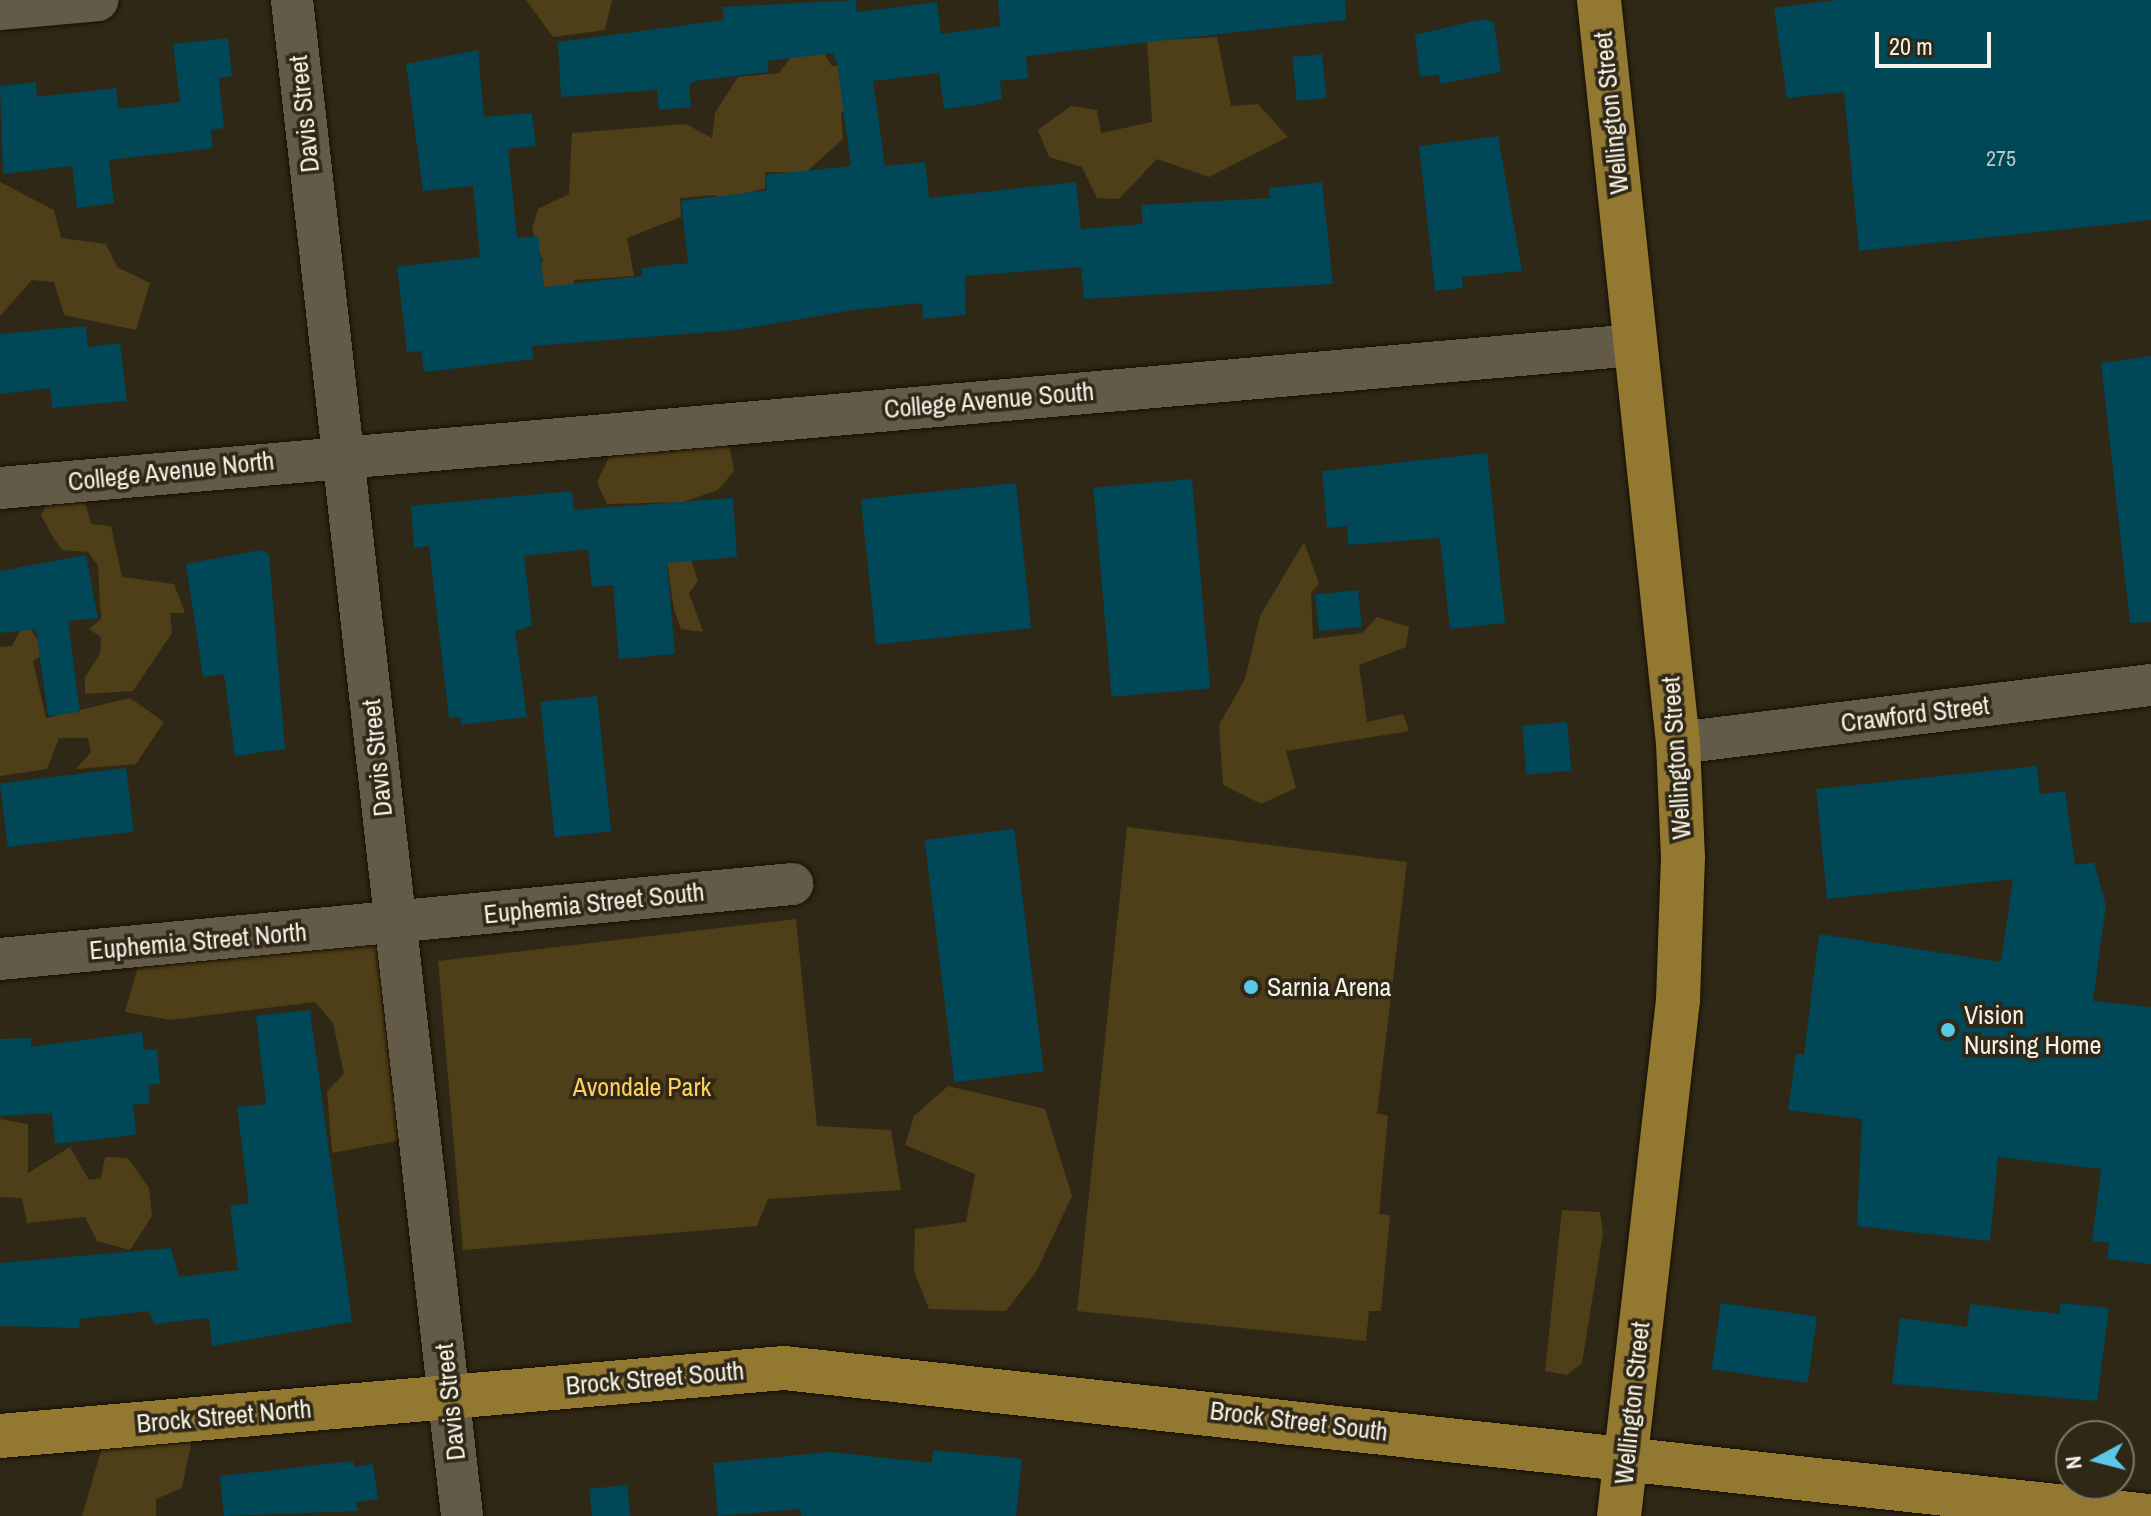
<!DOCTYPE html>
<html>
<head>
<meta charset="utf-8">
<style>
	body { margin:0 }
	#map { position:relative; width:2151px; height:1516px; overflow:hidden; background:#2f2816; font-family:"Archivo Narrow",sans-serif }
	div>[style] { position:absolute }
	[style*='--x'] { left:calc(var(--x)*1px); top:calc(var(--y)*1px); width:calc(var(--w)*1px); rotate:calc(var(--a)*1deg) }
	.green>* { inset:0; background:#4f3f18 }
	.building>* { inset:0; background:#004757; transform-origin:0 0 }
	.roads { filter:drop-shadow(0 0 2px #171002) drop-shadow(0 0 2px #171002) }
	.minor>* { height:42px; margin:-21px; padding:0 21px; transform-origin:21px; border-radius:21px; background:#635b48 }
	.major>* { height:44px; margin:-22px; padding:0 22px; transform-origin:22px; border-radius:22px; background:#927830 }
	.dots>* { width:22px; height:22px; translate:-50% -50%; box-sizing:border-box; border:4px solid #2f2816; border-radius:50% }
	span { translate:-50% -50%; white-space:nowrap; text-align:center; line-height:1.15; -webkit-text-stroke:7px #2f2816; paint-order:stroke }
	.number-label { font-size:22px; color:#b8c6c2 }
	.number-label span { -webkit-text-stroke-width:0 }
	.street-label { font-size:26px; color:#f6f1e6 }
	.poi-label { font-size:26px; color:#f6f1e6 }
	.left { translate:0 -50%; text-align:left }
	.park-label { font-size:26px; color:#ffd05d }
	.north { position:absolute; left:2055px; top:1420px; width:80px; height:80px; box-sizing:border-box; background:#2f2816; border:2px solid #7f7869; border-radius:50%; rotate:263deg; font-size:22px; font-weight:700; line-height:32px; text-align:center; color:#f6f1e6 }
	.north::after { content:''; display:block; margin:auto; width:28px; height:36px; background:#5bc7e7; clip-path:polygon(50% 0,100% 100%,50% 72%,0 100%) }
	.scale { position:absolute; left:1875px; top:32px; width:116px; height:36px; box-sizing:border-box; border:4px solid #f6f1e6; border-top:0; padding-left:10px; font-size:24px; line-height:28px; white-space:nowrap; color:#f6f1e6; -webkit-text-stroke:6px #2f2816; paint-order:stroke }
</style>
</head>
<body>
<div id="map">
	<div class="green">
		<div style="clip-path:polygon(526px 0,612px 0,605px 30px,553px 37px)"></div>
		<div style="clip-path:polygon(1217px 37px,1231px 106px,1258px 104px,1288px 137px,1209px 177px,1157px 159px,1119px 199px,1097px 198px,1082px 167px,1049px 157px,1038px 130px,1071px 106px,1097px 110px,1101px 133px,1152px 122px,1147px 41px)"></div>
		<div style="clip-path:polygon(803px 41px,821px 48px,832px 66px,853px 66px,857px 111px,841px 112px,843px 139px,805px 173px,765px 172px,765px 188px,717px 202px,715px 195px,680px 198px,681px 217px,627px 238px,634px 276px,574px 280px,575px 308px,524px 279px,522px 266px,543px 262px,532px 229px,538px 209px,569px 194px,572px 133px,686px 124px,712px 138px,715px 113px,738px 77px,779px 73px)"></div>
		<div style="clip-path:polygon(0 182px,54px 210px,61px 238px,106px 244px,117px 267px,150px 283px,136px 330px,64px 315px,54px 282px,32px 280px,0 316px)"></div>
		<div style="clip-path:polygon(728px 439px,734px 471px,718px 490px,683px 502px,607px 504px,597px 482px,613px 449px,664px 442px,672px 454px,676px 441px)"></div>
		<div style="clip-path:polygon(55px 490px,86px 505px,91px 524px,111px 526px,122px 577px,174px 584px,185px 613px,170px 613px,172px 633px,133px 691px,85px 694px,85px 677px,100px 654px,101px 637px,89px 629px,101px 619px,98px 566px,88px 552px,62px 550px,53px 537px,41px 515px)"></div>
		<div style="clip-path:polygon(1304px 542px,1319px 584px,1311px 593px,1313px 639px,1362px 633px,1377px 617px,1409px 627px,1406px 647px,1359px 665px,1367px 722px,1403px 714px,1409px 731px,1286px 751px,1296px 788px,1261px 804px,1223px 785px,1219px 725px,1245px 679px,1260px 616px)"></div>
		<div style="clip-path:polygon(686px 543px,698px 581px,689px 593px,703px 632px,681px 629px,674px 609px,667px 562px)"></div>
		<div style="clip-path:polygon(26px 620px,36px 638px,57px 646px,33px 661px,46px 718px,130px 698px,164px 722px,136px 764px,76px 769px,91px 752px,88px 738px,59px 738px,47px 769px,0 776px,0 647px,12px 646px)"></div>
		<div style="clip-path:polygon(1127px 827px,1407px 862px,1377px 1113px,1388px 1116px,1379px 1214px,1390px 1215px,1381px 1311px,1369px 1311px,1366px 1341px,1077px 1311px)"></div>
		<div style="clip-path:polygon(796px 919px,817px 1126px,891px 1130px,901px 1190px,768px 1199px,757px 1226px,463px 1250px,438px 961px)"></div>
		<div style="clip-path:polygon(386px 935px,412px 1138px,332px 1153px,327px 1091px,344px 1074px,333px 1023px,315px 1002px,170px 1020px,125px 1012px,143px 949px,180px 947px,195px 962px)"></div>
		<div style="clip-path:polygon(948px 1086px,1045px 1109px,1072px 1196px,1036px 1272px,1006px 1311px,929px 1309px,914px 1271px,915px 1229px,966px 1222px,975px 1174px,905px 1145px,914px 1116px)"></div>
		<div style="clip-path:polygon(0 1119px,28px 1124px,28px 1173px,70px 1147px,89px 1180px,101px 1178px,105px 1157px,128px 1158px,149px 1188px,152px 1216px,130px 1250px,97px 1241px,85px 1217px,27px 1223px,22px 1198px,0 1197px)"></div>
		<div style="clip-path:polygon(1562px 1210px,1600px 1212px,1603px 1233px,1582px 1363px,1567px 1375px,1545px 1371px)"></div>
		<div style="clip-path:polygon(194px 1429px,182px 1488px,156px 1499px,156px 1516px,82px 1516px,106px 1434px)"></div>
	</div>
	<div class="building">
		<div style="clip-path:polygon(856px 0,857px 12px,937px 2px,941px 34px,1000px 26px,998px 0,1345px 0,1346px 20px,1026px 56px,1028px 78px,1000px 81px,1002px 99px,975px 105px,944px 109px,939px 73px,873px 81px,885px 166px,925px 162px,929px 198px,1076px 182px,1081px 229px,1143px 224px,1141px 205px,1270px 198px,1269px 188px,1322px 182px,1333px 284px,1084px 299px,1081px 267px,965px 276px,966px 315px,923px 319px,922px 303px,853px 310px,736px 330px,532px 346px,534px 359px,424px 372px,421px 351px,407px 352px,397px 267px,480px 257px,473px 186px,423px 191px,406px 64px,478px 50px,484px 117px,532px 113px,536px 146px,508px 149px,517px 238px,538px 236px,544px 287px,642px 276px,642px 268px,688px 263px,681px 201px,767px 190px,765px 175px,851px 166px,837px 64px,833px 53px,767px 61px,769px 72px,695px 81px,689px 85px,691px 107px,659px 110px,657px 90px,561px 97px,558px 42px,724px 20px,722px 7px)"></div>
		<div style="clip-path:polygon(1837px 0,2151px 0,2151px 220px,1859px 251px,1844px 92px,1787px 98px,1774px 8px)"></div>
		<div style="clip-path:polygon(1483px 19px,1494px 22px,1501px 72px,1440px 84px,1439px 75px,1420px 77px,1415px 35px)"></div>
		<div style="clip-path:polygon(228px 38px,232px 76px,219px 78px,224px 128px,211px 130px,213px 148px,109px 160px,114px 203px,77px 208px,72px 166px,3px 174px,0 86px,36px 82px,37px 97px,116px 88px,119px 109px,180px 102px,173px 44px)"></div>
		<div style="left:1322px;top:54px;width:44px;height:30px;rotate:84deg"></div>
		<div style="clip-path:polygon(1498px 136px,1522px 271px,1462px 277px,1463px 288px,1435px 291px,1419px 146px)"></div>
		<div style="clip-path:polygon(86px 326px,88px 347px,120px 343px,127px 401px,52px 408px,50px 388px,0 394px,0 334px)"></div>
		<div style="clip-path:polygon(2151px 356px,2151px 622px,2130px 623px,2101px 363px)"></div>
		<div style="clip-path:polygon(1487px 453px,1505px 623px,1450px 629px,1440px 538px,1348px 545px,1347px 526px,1327px 528px,1322px 471px)"></div>
		<div style="left:1192px;top:479px;width:210px;height:99px;rotate:85deg"></div>
		<div style="left:1016px;top:483px;width:146px;height:156px;rotate:84deg"></div>
		<div style="clip-path:polygon(572px 491px,574px 510px,733px 498px,737px 557px,667px 563px,675px 654px,619px 659px,613px 585px,592px 587px,588px 549px,524px 556px,532px 625px,515px 632px,527px 717px,461px 725px,460px 717px,449px 718px,429px 546px,414px 548px,411px 506px)"></div>
		<div style="clip-path:polygon(260px 550px,269px 554px,285px 749px,235px 756px,224px 674px,203px 677px,186px 564px)"></div>
		<div style="clip-path:polygon(86px 555px,98px 618px,68px 621px,80px 712px,48px 716px,36px 629px,0 633px,0 571px)"></div>
		<div style="left:1358px;top:590px;width:37px;height:43px;rotate:84deg"></div>
		<div style="left:597px;top:696px;width:136px;height:57px;rotate:84deg"></div>
		<div style="left:1567px;top:722px;width:49px;height:45px;rotate:85deg"></div>
		<div style="clip-path:polygon(2037px 766px,2040px 794px,2065px 791px,2075px 865px,2094px 862px,2106px 905px,2093px 1001px,2151px 1007px,2151px 1264px,2107px 1259px,2109px 1243px,2092px 1241px,2101px 1169px,1998px 1157px,1990px 1241px,1857px 1226px,1862px 1119px,1788px 1110px,1796px 1054px,1804px 1055px,1819px 934px,2001px 962px,2013px 879px,1827px 899px,1816px 789px)"></div>
		<div style="left:126px;top:768px;width:64px;height:127px;rotate:83deg"></div>
		<div style="left:1014px;top:829px;width:244px;height:90px;rotate:83deg"></div>
		<div style="clip-path:polygon(310px 1010px,352px 1322px,212px 1346px,209px 1318px,154px 1324px,149px 1311px,79px 1319px,80px 1328px,0 1326px,0 1263px,171px 1248px,179px 1277px,238px 1270px,230px 1206px,249px 1203px,237px 1107px,266px 1104px,256px 1016px)"></div>
		<div style="clip-path:polygon(142px 1032px,144px 1050px,157px 1049px,160px 1084px,148px 1085px,150px 1103px,133px 1105px,136px 1135px,55px 1144px,52px 1113px,0 1116px,0 1039px,31px 1038px,31px 1047px)"></div>
		<div style="left:1721px;top:1303px;width:97px;height:67px;rotate:8deg"></div>
		<div style="clip-path:polygon(2061px 1303px,2109px 1308px,2097px 1401px,1892px 1384px,1900px 1318px,1967px 1327px,1970px 1304px,2059px 1314px)"></div>
		<div style="clip-path:polygon(933px 1450px,1022px 1459px,1016px 1516px,801px 1516px,800px 1509px,718px 1516px,713px 1463px,831px 1452px,932px 1463px)"></div>
		<div style="clip-path:polygon(353px 1461px,354px 1467px,373px 1464px,378px 1499px,356px 1502px,358px 1511px,224px 1516px,220px 1476px)"></div>
		<div style="left:627px;top:1485px;width:31px;height:38px;rotate:84deg"></div>
	</div>
	<div class="roads">
		<div class="minor">
			<div style="--x:292;--y:0;--w:1526;--a:83.6"></div>
			<div style="--x:0;--y:9;--w:98;--a:-5.2"></div>
			<div style="--x:0;--y:488;--w:1641;--a:-5"></div>
			<div style="--x:1678;--y:743;--w:477;--a:-7"></div>
			<div style="--x:0;--y:959;--w:796;--a:-5.41"></div>
		</div>
		<div class="major">
			<div style="--x:1599;--y:0;--w:747;--a:83.93"></div>
			<div style="--x:1678;--y:743;--w:114;--a:87.5"></div>
			<div style="--x:1683;--y:857;--w:143;--a:92"></div>
			<div style="--x:1678;--y:1000;--w:519;--a:96.52"></div>
			<div style="--x:0;--y:1436;--w:787;--a:-4.96"></div>
			<div style="--x:784;--y:1368;--w:1373;--a:6.19"></div>
		</div>
	</div>
	<div class="dots">
		<div style="left:1251px;top:987px;background:#5bc7e7"></div>
		<div style="left:1948px;top:1030px;background:#5bc7e7"></div>
	</div>
	<div class="number-label">
		<span style="left:2001px;top:159px">275</span>
	</div>
	<div class="street-label">
		<span style="left:1611px;top:113px;rotate:-96deg">Wellington Street</span>
		<span style="left:304px;top:114px;rotate:-96deg">Davis Street</span>
		<span style="left:989px;top:400px;rotate:-5deg">College Avenue South</span>
		<span style="left:171px;top:471px;rotate:-6deg">College Avenue North</span>
		<span style="left:1915px;top:714px;rotate:-7deg">Crawford Street</span>
		<span style="left:377px;top:758px;rotate:-96deg">Davis Street</span>
		<span style="left:1676px;top:758px;rotate:-94deg">Wellington Street</span>
		<span style="left:594px;top:903px;rotate:-6deg">Euphemia Street South</span>
		<span style="left:198px;top:941px;rotate:-5deg">Euphemia Street North</span>
		<span style="left:655px;top:1378px;rotate:-5deg">Brock Street South</span>
		<span style="left:450px;top:1402px;rotate:-96deg">Davis Street</span>
		<span style="left:1632px;top:1403px;rotate:-84deg">Wellington Street</span>
		<span style="left:224px;top:1416px;rotate:-5deg">Brock Street North</span>
		<span style="left:1299px;top:1421px;rotate:7deg">Brock Street South</span>
	</div>
	<div class="poi-label">
		<span class="left" style="left:1267px;top:987px">Sarnia Arena</span>
		<span class="left" style="left:1964px;top:1030px">Vision<br>Nursing Home</span>
	</div>
	<div class="park-label">
		<span style="left:642px;top:1087px">Avondale Park</span>
	</div>
	<div class="north">N</div>
	<div class="scale">20 m</div>
</div>
</body>
</html>
